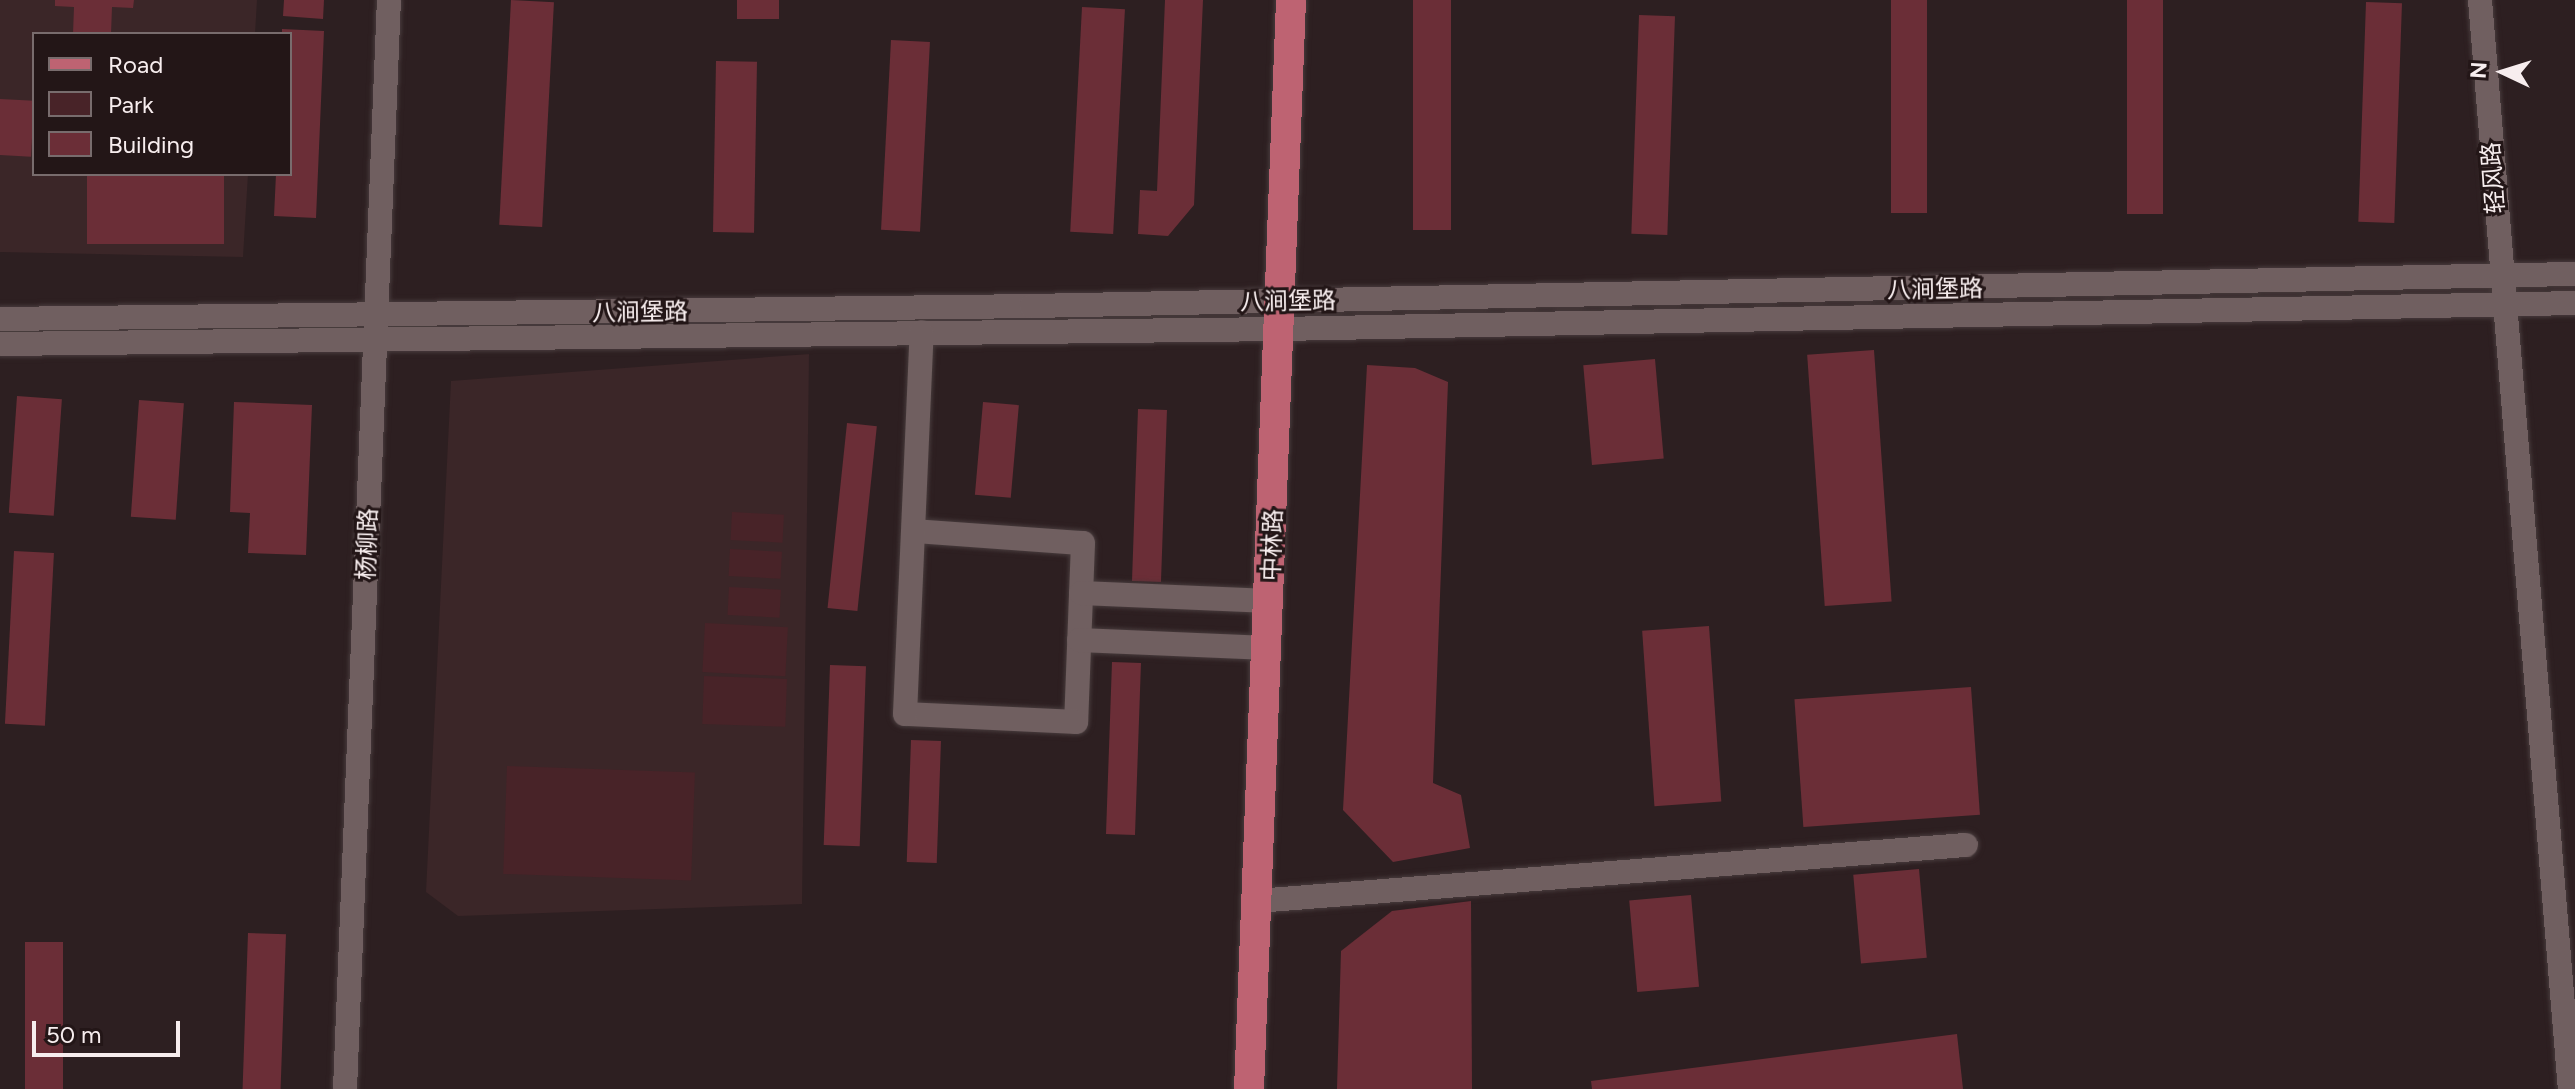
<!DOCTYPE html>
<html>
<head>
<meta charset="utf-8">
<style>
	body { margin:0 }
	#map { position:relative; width:2575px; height:1089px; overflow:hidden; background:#2d1f21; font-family:Figtree,"Noto Sans SC",sans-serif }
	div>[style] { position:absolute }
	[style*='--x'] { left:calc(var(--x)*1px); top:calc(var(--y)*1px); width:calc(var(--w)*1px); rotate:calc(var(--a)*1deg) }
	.built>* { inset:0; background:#3b2628 }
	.green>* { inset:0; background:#482328; transform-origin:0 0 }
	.building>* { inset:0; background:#6b2e37; transform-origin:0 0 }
	.roads { filter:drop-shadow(0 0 2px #473b3c) drop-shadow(0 0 2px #473b3c) }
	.minor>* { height:24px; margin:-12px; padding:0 12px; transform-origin:12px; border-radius:12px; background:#705f60 }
	.major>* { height:30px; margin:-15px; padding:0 15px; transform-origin:15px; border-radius:15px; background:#be6372 }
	span { translate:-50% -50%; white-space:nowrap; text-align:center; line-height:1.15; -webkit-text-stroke:6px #231617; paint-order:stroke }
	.street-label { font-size:24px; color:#f7edee }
	.legend { position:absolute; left:32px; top:32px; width:260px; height:144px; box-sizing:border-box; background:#231617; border:2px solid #786c6d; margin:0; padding:10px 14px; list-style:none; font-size:24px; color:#f7edee }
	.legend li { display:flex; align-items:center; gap:16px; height:40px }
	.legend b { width:40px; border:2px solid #786c6d }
	.north { position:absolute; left:2463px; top:32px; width:80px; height:80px; -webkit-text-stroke:6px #231617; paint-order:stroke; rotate:274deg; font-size:22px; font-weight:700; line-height:32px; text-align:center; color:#f7edee }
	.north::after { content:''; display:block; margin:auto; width:28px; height:36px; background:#f7edee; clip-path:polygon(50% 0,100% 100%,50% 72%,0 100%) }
	.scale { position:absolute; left:32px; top:1021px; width:148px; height:36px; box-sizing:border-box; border:4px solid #f7edee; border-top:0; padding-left:10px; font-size:24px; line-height:28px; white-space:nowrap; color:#f7edee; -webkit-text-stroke:6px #231617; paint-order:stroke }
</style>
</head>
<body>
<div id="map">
	<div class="built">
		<div style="clip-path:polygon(0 0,257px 0,255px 34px,34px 34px,34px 174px,248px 174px,243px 257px,0 252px)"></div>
		<div style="clip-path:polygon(809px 354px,802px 904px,458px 916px,426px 892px,451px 381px)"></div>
	</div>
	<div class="green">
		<div style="left:732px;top:512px;width:52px;height:28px;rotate:3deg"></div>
		<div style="left:730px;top:549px;width:52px;height:27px;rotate:3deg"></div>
		<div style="left:729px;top:587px;width:52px;height:28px;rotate:3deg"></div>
		<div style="left:705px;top:623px;width:83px;height:49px;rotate:3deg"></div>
		<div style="left:704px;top:676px;width:83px;height:48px;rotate:2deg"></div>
		<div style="left:507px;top:766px;width:188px;height:108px;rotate:2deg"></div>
	</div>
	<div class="building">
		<div style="clip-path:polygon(55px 0,134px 0,133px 8px,112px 7px,111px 34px,73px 34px,74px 7px,55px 6px)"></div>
		<div style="clip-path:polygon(284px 0,324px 0,323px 19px,283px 16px)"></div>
		<div style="left:511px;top:0;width:43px;height:225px;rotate:3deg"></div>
		<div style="left:737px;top:0;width:42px;height:19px"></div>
		<div style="clip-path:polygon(1165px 0,1203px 0,1194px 205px,1168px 236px,1138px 234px,1140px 190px,1157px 191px)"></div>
		<div style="left:1413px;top:0;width:38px;height:230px"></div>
		<div style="left:1891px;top:0;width:36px;height:213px"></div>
		<div style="left:2127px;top:0;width:36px;height:214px"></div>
		<div style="left:2366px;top:2px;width:36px;height:220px;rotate:2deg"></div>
		<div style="left:1082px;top:7px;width:43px;height:225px;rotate:3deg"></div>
		<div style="left:1639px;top:15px;width:36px;height:219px;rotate:2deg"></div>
		<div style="clip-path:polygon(282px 29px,324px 31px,316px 218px,274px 216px,276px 174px,290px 174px,290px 34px,282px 34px)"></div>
		<div style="left:891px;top:40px;width:39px;height:190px;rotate:3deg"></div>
		<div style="left:716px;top:61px;width:41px;height:171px;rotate:1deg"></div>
		<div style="left:0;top:99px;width:34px;height:56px;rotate:3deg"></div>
		<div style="left:87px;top:174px;width:137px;height:70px"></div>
		<div style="left:1874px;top:350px;width:252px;height:67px;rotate:86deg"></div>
		<div style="left:1655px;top:359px;width:100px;height:72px;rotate:85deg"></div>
		<div style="clip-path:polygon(1367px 365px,1415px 368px,1448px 382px,1433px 783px,1461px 795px,1470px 848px,1393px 862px,1343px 810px)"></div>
		<div style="left:17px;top:396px;width:45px;height:117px;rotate:4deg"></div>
		<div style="left:139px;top:400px;width:45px;height:117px;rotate:4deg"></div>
		<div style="clip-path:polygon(234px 402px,312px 405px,306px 555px,248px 553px,250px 513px,230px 512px)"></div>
		<div style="left:983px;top:402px;width:36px;height:93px;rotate:5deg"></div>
		<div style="left:1138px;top:409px;width:29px;height:172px;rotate:2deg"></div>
		<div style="left:847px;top:423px;width:30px;height:186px;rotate:6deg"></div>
		<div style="left:14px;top:551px;width:40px;height:173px;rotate:3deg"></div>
		<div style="left:1709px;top:626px;width:176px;height:67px;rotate:86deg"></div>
		<div style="left:1112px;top:662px;width:29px;height:172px;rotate:2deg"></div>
		<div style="left:830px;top:665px;width:36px;height:180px;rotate:2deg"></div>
		<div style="left:1971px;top:687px;width:128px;height:177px;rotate:86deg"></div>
		<div style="left:911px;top:740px;width:30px;height:122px;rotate:2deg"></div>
		<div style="left:1919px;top:869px;width:89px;height:66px;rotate:85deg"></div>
		<div style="left:1691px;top:895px;width:92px;height:62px;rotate:85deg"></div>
		<div style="clip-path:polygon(1471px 901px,1472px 1089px,1337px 1089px,1341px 951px,1392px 911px)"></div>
		<div style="left:248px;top:933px;width:38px;height:156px;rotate:2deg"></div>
		<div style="left:25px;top:942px;width:38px;height:147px"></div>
		<div style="clip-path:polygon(1957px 1034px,1963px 1089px,1592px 1089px,1591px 1081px)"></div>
	</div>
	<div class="roads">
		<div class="minor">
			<div style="--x:2480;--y:0;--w:1093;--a:85.28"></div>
			<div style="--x:0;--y:319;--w:1031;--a:-0.72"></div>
			<div style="--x:1031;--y:306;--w:1544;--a:-1.19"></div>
			<div style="--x:0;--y:344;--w:1281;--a:-0.67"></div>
			<div style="--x:1281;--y:329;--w:1294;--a:-1.15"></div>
			<div style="--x:914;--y:531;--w:169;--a:4.1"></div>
			<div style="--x:1083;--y:543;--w:179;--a:92.2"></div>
			<div style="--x:1076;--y:722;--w:171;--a:-177.3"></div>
			<div style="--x:905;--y:714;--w:382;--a:-87.5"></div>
			<div style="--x:1081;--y:593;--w:189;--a:2.4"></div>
			<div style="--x:1079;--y:640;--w:189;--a:2.4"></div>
			<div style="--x:1257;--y:901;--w:711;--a:-4.52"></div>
			<div style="--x:345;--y:1089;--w:1090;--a:-87.69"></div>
		</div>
		<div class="major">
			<div style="--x:1249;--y:1089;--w:1090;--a:-87.79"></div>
		</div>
	</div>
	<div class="street-label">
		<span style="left:2493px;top:178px;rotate:-94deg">轻风路</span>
		<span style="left:1935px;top:289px;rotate:-1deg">八涧堡路</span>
		<span style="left:1288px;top:301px;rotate:-1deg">八涧堡路</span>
		<span style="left:640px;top:312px;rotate:-1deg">八涧堡路</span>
		<span style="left:367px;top:544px;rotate:-88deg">杨柳路</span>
		<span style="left:1272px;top:545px;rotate:-88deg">中林路</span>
	</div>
	<ul class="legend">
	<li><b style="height:10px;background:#be6372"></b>Road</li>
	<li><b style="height:22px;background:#482328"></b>Park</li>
	<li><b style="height:22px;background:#6b2e37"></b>Building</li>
	</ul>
	<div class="north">N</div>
	<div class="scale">50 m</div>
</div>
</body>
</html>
